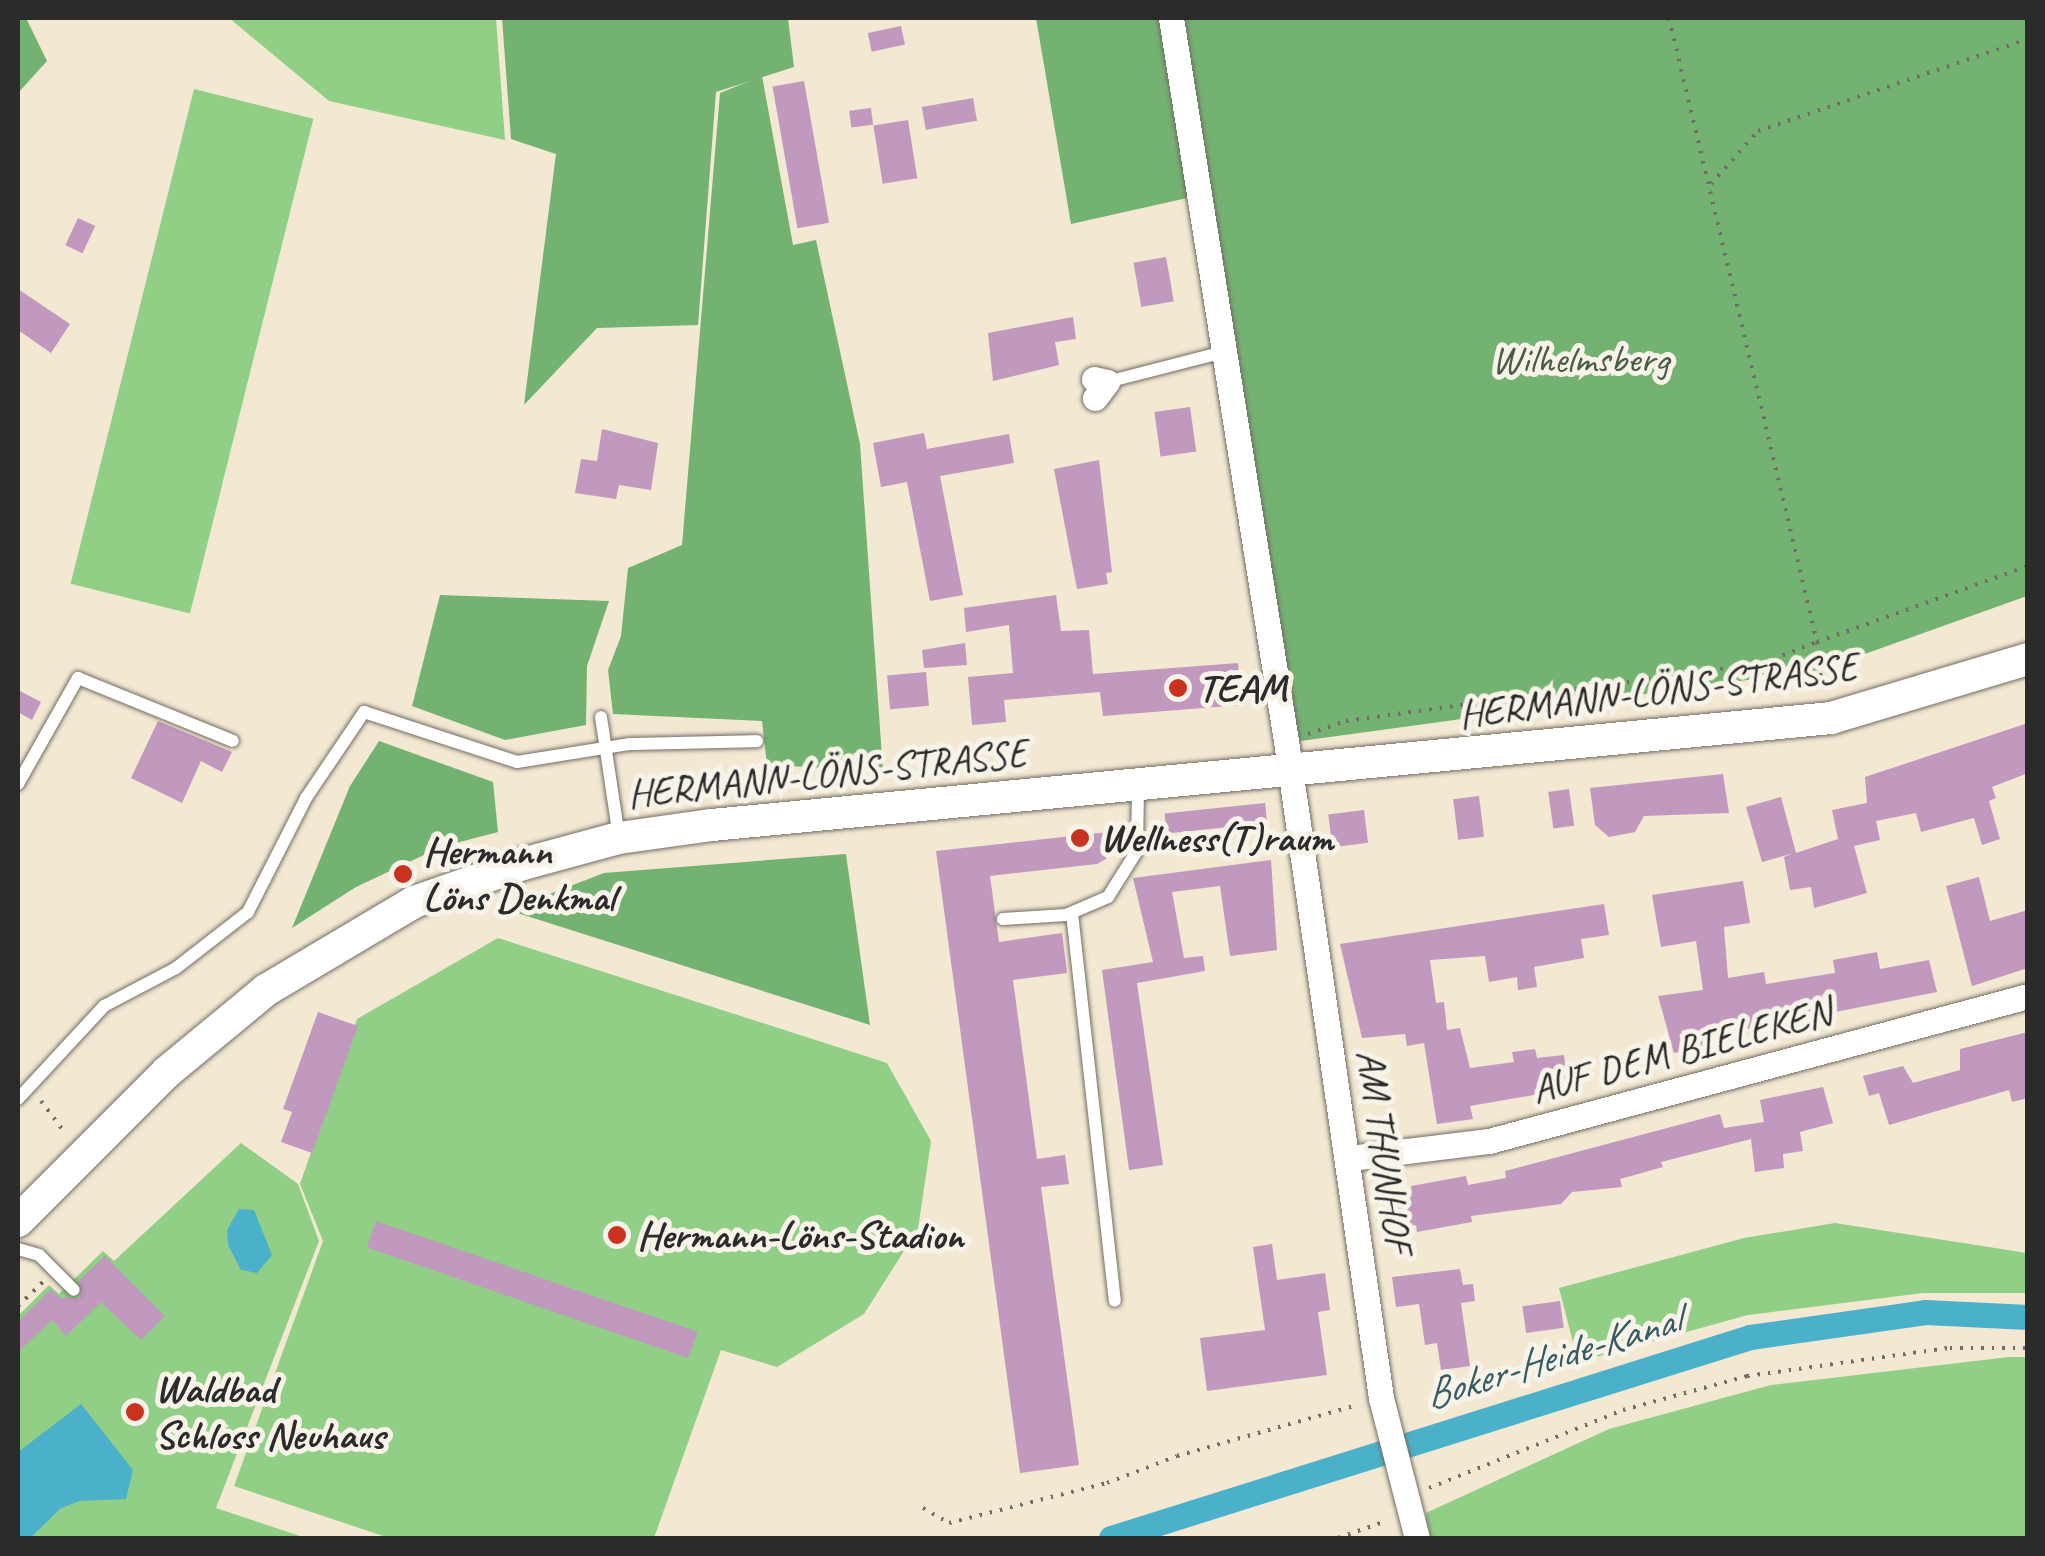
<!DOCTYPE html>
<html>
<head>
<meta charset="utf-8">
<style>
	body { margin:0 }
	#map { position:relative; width:2045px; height:1556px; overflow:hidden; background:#f3e8d2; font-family:Caveat,sans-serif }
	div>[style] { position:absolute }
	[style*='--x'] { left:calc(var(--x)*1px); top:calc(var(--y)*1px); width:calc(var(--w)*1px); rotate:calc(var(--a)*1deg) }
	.green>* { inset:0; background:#90cf85; transform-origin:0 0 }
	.forest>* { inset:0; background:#74b272 }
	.water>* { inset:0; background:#4bb1ca }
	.canal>* { height:25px; margin:-12.5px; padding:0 12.5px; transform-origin:12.5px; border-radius:12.5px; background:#4bb1ca }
	.building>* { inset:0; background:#c198be; transform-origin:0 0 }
	.path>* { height:4px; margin-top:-2px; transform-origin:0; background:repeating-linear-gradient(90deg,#716d65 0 2.5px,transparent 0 10.5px) }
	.roads { filter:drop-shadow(0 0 2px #716d65) drop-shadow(0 0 2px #716d65) }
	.service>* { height:12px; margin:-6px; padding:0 6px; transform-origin:6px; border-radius:6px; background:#fff }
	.minor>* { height:25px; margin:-12.5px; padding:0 12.5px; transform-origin:12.5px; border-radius:12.5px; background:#fff }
	.tertiary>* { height:32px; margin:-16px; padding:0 16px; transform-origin:16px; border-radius:16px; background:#fff }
	.dots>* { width:28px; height:28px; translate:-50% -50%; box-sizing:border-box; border:5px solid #f7f3e8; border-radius:50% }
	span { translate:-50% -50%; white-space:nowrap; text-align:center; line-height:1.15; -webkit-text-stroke:10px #f7f3e8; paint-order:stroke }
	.park-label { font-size:40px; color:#495c46 }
	.poi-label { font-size:40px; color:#2b2b2b; font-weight:700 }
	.left { translate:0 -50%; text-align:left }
	.street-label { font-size:40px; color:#2b2b2b }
	.water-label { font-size:42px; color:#365a63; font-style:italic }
	.frame { position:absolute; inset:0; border:20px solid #2b2b2b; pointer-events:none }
</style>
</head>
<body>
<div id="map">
	<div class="green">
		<div style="clip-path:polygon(229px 18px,496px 18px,505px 140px,329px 101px)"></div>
		<div style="left:194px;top:89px;width:123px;height:510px;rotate:14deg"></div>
		<div style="clip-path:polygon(498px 938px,887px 1063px,931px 1141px,918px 1229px,864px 1314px,777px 1367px,721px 1350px,654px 1538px,389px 1538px,234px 1486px,323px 1241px,300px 1184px,357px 1019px)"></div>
		<div style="clip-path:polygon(241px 1143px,298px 1184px,319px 1241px,216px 1508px,306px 1538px,18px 1538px,18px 1316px,49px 1285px,59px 1294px,103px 1251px,114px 1261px)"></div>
		<div style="clip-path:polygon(1835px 1223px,2027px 1253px,2027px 1293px,1923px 1293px,1748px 1315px,1578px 1362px,1559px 1288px,1744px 1238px)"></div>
		<div style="clip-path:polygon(2009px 1357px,2027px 1357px,2027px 1538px,1428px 1538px,1426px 1513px,1609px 1429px,1771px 1385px)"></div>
	</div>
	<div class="forest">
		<div style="clip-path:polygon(18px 18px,26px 18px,47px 61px,18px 93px)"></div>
		<div style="clip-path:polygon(502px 18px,788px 18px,794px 67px,716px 92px,698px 325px,597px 328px,524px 405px,556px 154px,511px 139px)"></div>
		<div style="clip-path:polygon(1036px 18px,2027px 18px,2027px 596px,1820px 670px,1293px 742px,1205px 194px,1071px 224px)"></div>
		<div style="clip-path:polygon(762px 76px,793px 245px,816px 240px,860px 444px,883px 771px,767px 765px,762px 721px,613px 714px,608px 670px,621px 636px,628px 568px,682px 545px,720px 93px)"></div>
		<div style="clip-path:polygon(440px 595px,609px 601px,587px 666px,586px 725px,505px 740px,412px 706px)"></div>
		<div style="clip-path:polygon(379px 741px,493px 782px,498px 832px,441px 847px,356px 887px,292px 928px,350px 786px)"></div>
		<div style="clip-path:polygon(846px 854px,870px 1025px,508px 910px,604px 873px)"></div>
	</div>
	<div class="water">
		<div style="clip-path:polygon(239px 1209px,254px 1210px,272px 1255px,257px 1273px,241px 1270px,228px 1245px,227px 1230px)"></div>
		<div style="clip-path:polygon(81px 1404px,133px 1470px,126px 1499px,80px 1501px,61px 1508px,30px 1538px,18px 1538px,18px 1452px)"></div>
	</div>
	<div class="canal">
		<div style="--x:1111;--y:1538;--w:670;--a:-17.46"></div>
		<div style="--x:1750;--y:1337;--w:177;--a:-8.1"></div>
		<div style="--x:1925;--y:1312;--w:103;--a:2.8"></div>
	</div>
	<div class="building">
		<div style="left:901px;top:26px;width:19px;height:34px;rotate:78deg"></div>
		<div style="left:804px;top:81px;width:144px;height:32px;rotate:80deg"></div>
		<div style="left:973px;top:98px;width:23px;height:52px;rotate:80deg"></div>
		<div style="left:871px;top:108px;width:17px;height:22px;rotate:83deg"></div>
		<div style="left:908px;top:120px;width:59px;height:35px;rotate:81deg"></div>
		<div style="left:78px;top:218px;width:19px;height:30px;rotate:25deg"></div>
		<div style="left:1166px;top:257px;width:45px;height:33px;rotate:80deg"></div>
		<div style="clip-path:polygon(18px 289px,70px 324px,51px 353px,18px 330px)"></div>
		<div style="clip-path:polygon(1073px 317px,1076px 339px,1055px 342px,1059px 365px,993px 381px,988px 333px)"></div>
		<div style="left:1190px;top:407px;width:45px;height:36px;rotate:82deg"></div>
		<div style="clip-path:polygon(602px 429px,658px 443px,651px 490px,619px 485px,616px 499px,575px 493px,581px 459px,597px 461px)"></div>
		<div style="clip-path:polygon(924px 433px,927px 449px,1009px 434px,1014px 463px,940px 476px,963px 595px,930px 601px,907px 482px,881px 487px,873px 443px)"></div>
		<div style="clip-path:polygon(1099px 460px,1112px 572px,1106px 573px,1108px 584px,1077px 589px,1054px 469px)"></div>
		<div style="clip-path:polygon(1056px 595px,1061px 631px,1089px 630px,1093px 674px,1238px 663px,1241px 705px,1103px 716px,1100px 692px,1004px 700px,1006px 722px,972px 725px,968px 677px,1013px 673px,1009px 625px,966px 632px,964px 608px)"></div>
		<div style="clip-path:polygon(965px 643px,967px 665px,924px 668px,922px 650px)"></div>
		<div style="left:926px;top:672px;width:34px;height:39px;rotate:85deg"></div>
		<div style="clip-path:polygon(18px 690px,41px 702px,32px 720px,18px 712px)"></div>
		<div style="clip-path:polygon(158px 721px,232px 752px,222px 772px,201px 761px,182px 803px,131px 778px)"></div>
		<div style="clip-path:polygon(2028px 723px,2028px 773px,1992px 787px,1996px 798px,1989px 801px,2000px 839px,1982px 845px,1974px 818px,1921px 832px,1916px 813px,1876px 821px,1880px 840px,1854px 846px,1867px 893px,1814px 908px,1811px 887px,1790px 890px,1784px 857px,1794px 853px,1762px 862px,1746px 807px,1781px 797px,1796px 853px,1838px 839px,1832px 810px,1867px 803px,1865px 777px)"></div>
		<div style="clip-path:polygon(1723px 774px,1729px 813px,1644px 816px,1635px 832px,1609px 837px,1595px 825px,1590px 788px)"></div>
		<div style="left:1569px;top:789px;width:37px;height:21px;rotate:82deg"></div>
		<div style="left:1479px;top:796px;width:41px;height:26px;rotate:83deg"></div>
		<div style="left:1265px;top:803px;width:20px;height:101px;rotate:84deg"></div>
		<div style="left:1364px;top:810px;width:33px;height:36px;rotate:83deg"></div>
		<div style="clip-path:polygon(1108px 832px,1106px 859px,1097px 864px,990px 876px,999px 942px,1062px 933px,1067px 973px,1013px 980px,1037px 1159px,1065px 1155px,1069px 1184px,1041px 1187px,1079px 1465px,1020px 1473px,936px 851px)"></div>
		<div style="clip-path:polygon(1271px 860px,1277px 950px,1230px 956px,1220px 886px,1172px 892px,1184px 958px,1203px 956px,1205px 971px,1137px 983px,1163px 1165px,1129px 1170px,1102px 970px,1153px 962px,1133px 878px)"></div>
		<div style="clip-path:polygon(1979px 877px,1990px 921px,2028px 910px,2028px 968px,1972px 986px,1946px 886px)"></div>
		<div style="clip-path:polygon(1743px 881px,1750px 923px,1724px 927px,1728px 978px,1764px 972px,1766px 984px,1835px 973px,1833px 960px,1877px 952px,1880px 969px,1929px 960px,1937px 992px,1723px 1034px,1725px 1043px,1674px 1053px,1658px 996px,1703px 990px,1696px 941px,1661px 947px,1652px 895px)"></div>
		<div style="clip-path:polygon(1604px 904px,1609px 935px,1581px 939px,1584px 958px,1534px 967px,1537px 987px,1518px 990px,1517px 977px,1489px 982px,1485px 956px,1430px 960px,1436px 1003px,1444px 1002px,1447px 1030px,1460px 1028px,1470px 1068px,1514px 1062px,1512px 1052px,1535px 1049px,1537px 1058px,1564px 1055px,1568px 1089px,1470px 1106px,1473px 1119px,1437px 1124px,1424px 1043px,1407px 1046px,1405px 1034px,1362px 1038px,1340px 944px)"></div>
		<div style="clip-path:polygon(318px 1012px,358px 1026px,312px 1153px,281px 1142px,292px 1112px,283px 1109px)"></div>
		<div style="clip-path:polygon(2028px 1032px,2028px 1098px,2012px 1102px,2009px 1090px,1889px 1125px,1879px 1093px,1869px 1096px,1863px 1076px,1903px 1066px,1913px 1083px,1960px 1070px,1960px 1049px)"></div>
		<div style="clip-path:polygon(1823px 1087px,1833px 1123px,1800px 1132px,1803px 1151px,1783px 1154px,1784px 1168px,1755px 1172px,1751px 1139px,1661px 1162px,1663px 1167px,1620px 1179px,1622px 1187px,1572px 1192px,1561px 1204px,1471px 1216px,1472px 1222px,1417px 1232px,1416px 1225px,1400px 1228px,1394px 1196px,1412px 1192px,1411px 1186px,1466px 1176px,1468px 1185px,1506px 1178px,1505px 1171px,1720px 1114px,1724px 1128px,1764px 1122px,1760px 1100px)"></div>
		<div style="left:376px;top:1221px;width:340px;height:28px;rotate:19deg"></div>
		<div style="clip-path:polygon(1272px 1244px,1277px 1280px,1325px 1273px,1330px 1310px,1318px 1312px,1327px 1375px,1207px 1391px,1200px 1338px,1265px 1330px,1253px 1247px)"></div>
		<div style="clip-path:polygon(105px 1256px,165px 1316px,141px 1340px,101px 1302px,66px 1336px,52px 1320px,18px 1352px,18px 1322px,51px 1289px,60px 1298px,80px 1298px,79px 1280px)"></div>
		<div style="clip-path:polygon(1460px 1269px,1463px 1285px,1473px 1284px,1475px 1301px,1461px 1303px,1470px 1366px,1441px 1370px,1437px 1343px,1425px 1345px,1419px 1304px,1396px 1307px,1392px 1277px)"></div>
		<div style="left:1560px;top:1301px;width:27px;height:38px;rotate:82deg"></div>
	</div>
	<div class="path">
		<div style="--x:1669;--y:18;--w:641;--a:76.66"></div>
		<div style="--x:1817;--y:642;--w:224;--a:-19.8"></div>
		<div style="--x:1711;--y:184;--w:71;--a:-48.4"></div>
		<div style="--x:1758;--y:131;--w:285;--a:-18.8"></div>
		<div style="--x:1308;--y:734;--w:40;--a:-18.9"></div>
		<div style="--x:1346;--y:721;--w:421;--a:-7.9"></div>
		<div style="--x:1763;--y:663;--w:58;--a:-21.3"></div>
		<div style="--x:1817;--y:642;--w:47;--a:83.9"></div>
		<div style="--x:41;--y:1101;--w:40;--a:53"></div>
		<div style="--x:18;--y:1306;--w:36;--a:-44"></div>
		<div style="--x:1429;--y:1488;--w:209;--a:-21.9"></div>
		<div style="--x:1623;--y:1410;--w:129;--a:-15.3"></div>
		<div style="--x:1747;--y:1376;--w:205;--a:-7.9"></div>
		<div style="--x:1950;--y:1348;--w:78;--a:0"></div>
		<div style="--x:923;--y:1508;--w:30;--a:30"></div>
		<div style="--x:949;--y:1523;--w:163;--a:-14.2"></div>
		<div style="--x:1107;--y:1483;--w:75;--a:-21.1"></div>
		<div style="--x:1177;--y:1456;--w:187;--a:-15.8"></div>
		<div style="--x:1338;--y:1538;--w:51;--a:-19.5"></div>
	</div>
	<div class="roads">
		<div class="service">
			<div style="--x:1107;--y:382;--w:117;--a:-14.4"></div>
			<div style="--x:601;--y:717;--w:122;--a:81.5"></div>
			<div style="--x:18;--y:784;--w:122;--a:-60.5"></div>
			<div style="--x:78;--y:678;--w:167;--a:22.1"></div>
			<div style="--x:1072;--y:913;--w:390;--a:83.7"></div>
			<div style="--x:1003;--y:919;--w:63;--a:-3.6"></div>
			<div style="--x:1066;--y:915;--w:46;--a:-23.2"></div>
			<div style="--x:1108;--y:897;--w:54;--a:-57.8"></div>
			<div style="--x:1137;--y:851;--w:63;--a:-89.1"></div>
			<div style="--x:18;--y:1099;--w:127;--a:-47.2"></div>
			<div style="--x:104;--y:1006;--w:81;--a:-27.8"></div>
			<div style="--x:176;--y:968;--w:91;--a:-37.9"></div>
			<div style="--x:248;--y:912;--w:128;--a:-63"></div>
			<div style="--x:306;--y:798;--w:104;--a:-56"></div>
			<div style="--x:364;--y:712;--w:161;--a:18.1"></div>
			<div style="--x:517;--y:762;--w:113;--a:-9.1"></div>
			<div style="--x:629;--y:744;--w:128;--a:-1.3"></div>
			<div style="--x:18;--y:1249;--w:22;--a:16"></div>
			<div style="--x:39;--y:1255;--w:49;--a:45"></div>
		</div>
		<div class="minor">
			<div style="--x:1171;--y:18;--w:732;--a:80.96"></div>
			<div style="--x:1286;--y:741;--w:664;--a:81.77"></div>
			<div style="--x:1381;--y:1398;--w:145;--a:75.6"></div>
			<div style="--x:1094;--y:379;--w:13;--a:13"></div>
			<div style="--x:1107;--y:382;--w:20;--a:127"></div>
			<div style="--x:1350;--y:1158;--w:140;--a:-7"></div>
			<div style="--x:1489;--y:1141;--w:558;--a:-15.06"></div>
		</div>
		<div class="tertiary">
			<div style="--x:18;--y:1221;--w:211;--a:-45"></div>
			<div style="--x:167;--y:1072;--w:129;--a:-39.6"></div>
			<div style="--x:266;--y:990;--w:172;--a:-30.7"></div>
			<div style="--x:414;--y:902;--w:115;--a:-19.2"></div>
			<div style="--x:523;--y:864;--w:99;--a:-15.2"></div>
			<div style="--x:619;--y:838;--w:94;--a:-8"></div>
			<div style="--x:712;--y:825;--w:1124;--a:-5.46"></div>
			<div style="--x:1831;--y:718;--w:206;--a:-16.7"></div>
		</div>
	</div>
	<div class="dots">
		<div style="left:1178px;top:688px;background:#c8321e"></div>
		<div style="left:1080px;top:838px;background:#c8321e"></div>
		<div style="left:403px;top:874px;background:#c8321e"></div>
		<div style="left:617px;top:1235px;background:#c8321e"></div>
		<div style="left:135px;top:1412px;background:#c8321e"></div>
	</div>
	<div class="park-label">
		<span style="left:1580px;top:359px">Wilhelmsberg</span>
	</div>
	<div class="poi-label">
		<span class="left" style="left:1198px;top:688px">TEAM</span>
		<span class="left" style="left:1100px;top:838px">Wellness(T)raum</span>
		<span class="left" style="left:423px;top:874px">Hermann<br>Löns Denkmal</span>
		<span class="left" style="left:637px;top:1235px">Hermann-Löns-Stadion</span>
		<span class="left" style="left:155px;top:1412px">Waldbad<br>Schloss Neuhaus</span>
	</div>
	<div class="street-label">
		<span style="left:1658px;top:690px;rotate:-7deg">HERMANN-LÖNS-STRASSE</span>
		<span style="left:827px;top:773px;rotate:-6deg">HERMANN-LÖNS-STRASSE</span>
		<span style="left:1681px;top:1050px;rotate:-15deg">AUF DEM BIELEKEN</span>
		<span style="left:1385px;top:1151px;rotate:82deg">AM THUNHOF</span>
	</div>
	<div class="water-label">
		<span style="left:1552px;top:1358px;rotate:-17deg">Boker-Heide-Kanal</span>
	</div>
	<div class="frame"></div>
</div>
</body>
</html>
